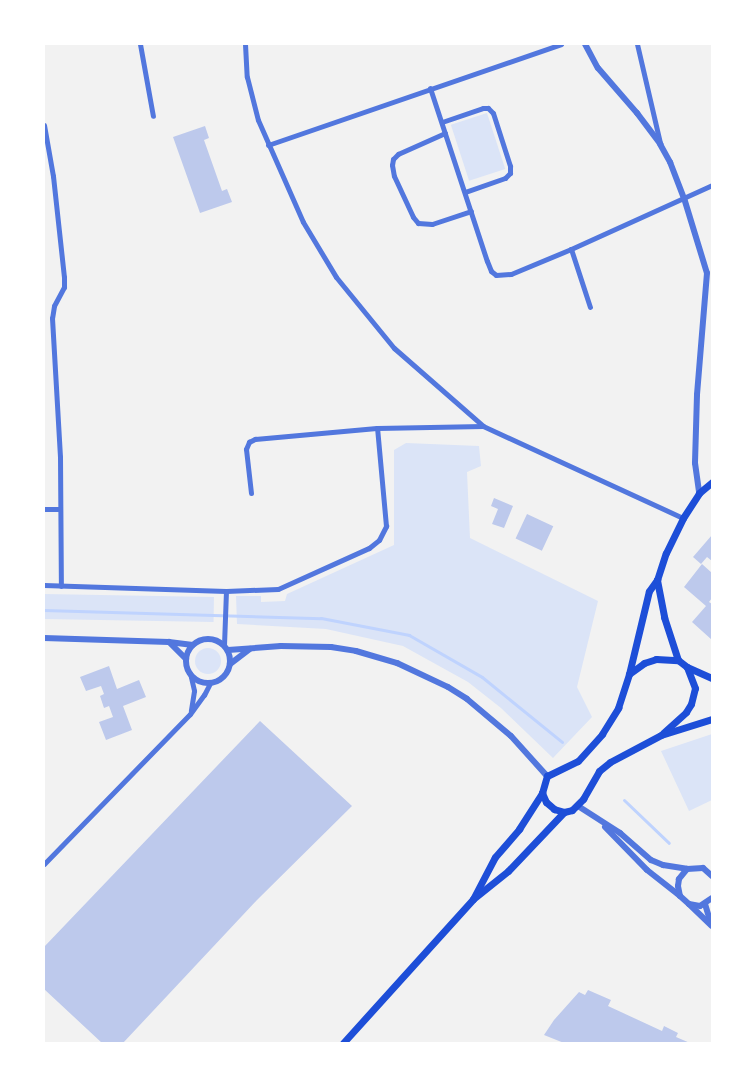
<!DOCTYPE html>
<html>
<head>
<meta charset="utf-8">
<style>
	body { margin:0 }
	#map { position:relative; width:756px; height:1087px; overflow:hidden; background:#f2f2f2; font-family:"Playfair Display",serif }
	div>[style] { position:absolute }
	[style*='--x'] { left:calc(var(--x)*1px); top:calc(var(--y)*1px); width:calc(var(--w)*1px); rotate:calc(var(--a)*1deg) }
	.green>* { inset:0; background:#dbe4f7; transform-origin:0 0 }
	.round { border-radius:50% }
	.stream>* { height:3px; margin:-1.5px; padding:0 1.5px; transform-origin:1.5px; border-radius:1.5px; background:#bfd3fe }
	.building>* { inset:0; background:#bdc9ec; transform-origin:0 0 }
	.minor>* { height:5px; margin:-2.5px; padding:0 2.5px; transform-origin:2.5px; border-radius:2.5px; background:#5277de }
	.tertiary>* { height:6px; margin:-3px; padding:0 3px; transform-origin:3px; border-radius:3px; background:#5277de }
	.tertiary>.ring { margin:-3px; padding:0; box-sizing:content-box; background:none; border:6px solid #5277de; border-radius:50% }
	.secondary>* { height:7px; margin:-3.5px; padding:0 3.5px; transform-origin:3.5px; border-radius:3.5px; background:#1d4ed8 }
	span { translate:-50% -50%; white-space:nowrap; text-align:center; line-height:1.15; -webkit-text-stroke:5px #fff; paint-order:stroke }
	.frame { position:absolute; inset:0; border:45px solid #fff; pointer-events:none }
</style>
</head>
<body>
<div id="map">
	<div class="green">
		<div style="left:487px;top:113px;width:59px;height:38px;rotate:72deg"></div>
		<div style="clip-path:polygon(406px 443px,479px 446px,481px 466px,467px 472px,470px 538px,598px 601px,577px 687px,592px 717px,553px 758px,501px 708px,468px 682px,403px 646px,326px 629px,237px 624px,236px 596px,261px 596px,261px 602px,285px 601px,287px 594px,394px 545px,394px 450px)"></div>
		<div style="left:44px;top:594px;width:170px;height:25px;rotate:1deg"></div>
		<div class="round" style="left:195px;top:648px;width:26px;height:26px"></div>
		<div style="clip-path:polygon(712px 734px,712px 800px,689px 811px,661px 751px)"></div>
	</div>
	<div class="stream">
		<div style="--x:44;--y:610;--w:277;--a:1.7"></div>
		<div style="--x:321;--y:618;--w:90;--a:10.9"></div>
		<div style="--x:409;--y:635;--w:84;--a:29.9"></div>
		<div style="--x:482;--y:677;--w:103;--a:39.1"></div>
		<div style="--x:624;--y:800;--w:62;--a:43.7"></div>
	</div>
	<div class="building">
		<div style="clip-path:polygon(205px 126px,209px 138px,204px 140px,222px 191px,227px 189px,232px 202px,200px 213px,173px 137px)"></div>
		<div style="clip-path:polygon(494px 498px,513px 506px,504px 528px,492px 524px,498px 509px,491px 506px)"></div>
		<div style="left:527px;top:514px;width:29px;height:27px;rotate:25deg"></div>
		<div style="clip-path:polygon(712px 535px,712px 561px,707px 557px,701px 564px,693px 557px)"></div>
		<div style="clip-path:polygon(702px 564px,712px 573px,712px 598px,709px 602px,712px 604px,712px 640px,692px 622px,706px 606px,684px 587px)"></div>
		<div style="clip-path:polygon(109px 666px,117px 689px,139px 680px,146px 697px,123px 706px,132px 730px,106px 740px,99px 722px,113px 717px,109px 706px,104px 708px,100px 696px,104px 694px,101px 686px,86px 691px,80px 677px)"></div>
		<div style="clip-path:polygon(260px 721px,352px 806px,257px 900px,123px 1043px,102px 1043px,44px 989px,44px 947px)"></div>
		<div style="clip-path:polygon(588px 990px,611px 1000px,608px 1006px,662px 1031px,664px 1026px,678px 1033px,676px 1037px,690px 1043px,564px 1043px,544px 1035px,554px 1020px,579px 992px,585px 995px)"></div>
	</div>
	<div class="minor">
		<div style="--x:140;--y:44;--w:73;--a:79.8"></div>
		<div style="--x:245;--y:44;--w:33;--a:87"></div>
		<div style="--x:247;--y:77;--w:44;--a:75.7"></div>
		<div style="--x:258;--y:120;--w:111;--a:66.2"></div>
		<div style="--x:303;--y:222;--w:64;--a:59"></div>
		<div style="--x:336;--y:277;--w:92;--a:50.8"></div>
		<div style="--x:394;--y:348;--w:118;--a:41.2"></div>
		<div style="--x:483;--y:426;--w:220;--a:24.7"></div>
		<div style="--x:637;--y:44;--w:102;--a:76.9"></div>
		<div style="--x:430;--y:88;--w:182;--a:71.8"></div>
		<div style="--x:487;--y:261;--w:11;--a:68"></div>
		<div style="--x:491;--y:271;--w:6;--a:39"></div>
		<div style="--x:496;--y:275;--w:15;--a:-4"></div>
		<div style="--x:511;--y:274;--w:65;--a:-22.6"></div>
		<div style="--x:571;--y:249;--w:155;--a:-24.4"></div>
		<div style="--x:442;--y:122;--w:43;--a:-18.9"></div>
		<div style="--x:483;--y:108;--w:5;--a:0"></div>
		<div style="--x:488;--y:108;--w:7;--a:45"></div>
		<div style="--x:493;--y:113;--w:56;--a:72.2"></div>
		<div style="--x:510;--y:166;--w:7;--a:90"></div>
		<div style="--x:510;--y:173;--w:7;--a:135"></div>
		<div style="--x:505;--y:178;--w:42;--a:160.7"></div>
		<div style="--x:44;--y:125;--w:52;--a:80"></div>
		<div style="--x:53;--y:176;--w:102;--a:83.8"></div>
		<div style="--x:64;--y:277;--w:10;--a:90"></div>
		<div style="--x:64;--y:287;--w:21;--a:118"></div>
		<div style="--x:54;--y:306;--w:12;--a:99"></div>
		<div style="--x:52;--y:318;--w:139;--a:86.7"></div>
		<div style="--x:60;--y:457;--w:129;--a:89.6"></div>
		<div style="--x:445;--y:133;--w:51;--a:155.9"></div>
		<div style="--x:398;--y:154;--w:7;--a:135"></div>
		<div style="--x:393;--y:159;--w:6;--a:99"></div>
		<div style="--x:392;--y:165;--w:11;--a:80"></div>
		<div style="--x:394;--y:176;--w:45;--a:65.1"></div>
		<div style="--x:413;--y:217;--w:8;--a:50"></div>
		<div style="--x:418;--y:223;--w:14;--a:4"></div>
		<div style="--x:432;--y:224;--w:41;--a:-18.4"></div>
		<div style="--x:268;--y:145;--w:310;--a:-19"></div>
		<div style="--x:571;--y:249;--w:61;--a:71.9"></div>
		<div style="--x:251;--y:493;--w:44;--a:-96.5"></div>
		<div style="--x:246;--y:449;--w:8;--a:-67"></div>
		<div style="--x:249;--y:442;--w:7;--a:-27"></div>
		<div style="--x:255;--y:439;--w:122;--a:-5.2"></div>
		<div style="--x:377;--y:428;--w:106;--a:-1.1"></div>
		<div style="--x:44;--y:509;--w:16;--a:0"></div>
		<div style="--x:44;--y:585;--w:182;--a:1.9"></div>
		<div style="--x:226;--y:591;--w:52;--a:-2.2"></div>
		<div style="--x:278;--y:589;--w:100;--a:-24.3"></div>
		<div style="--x:369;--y:548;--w:13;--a:-39"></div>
		<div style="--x:379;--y:540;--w:16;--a:-63"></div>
		<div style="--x:386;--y:526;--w:98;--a:-95.2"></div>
		<div style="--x:224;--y:645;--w:54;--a:-87.9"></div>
		<div style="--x:190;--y:673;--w:18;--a:77"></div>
		<div style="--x:194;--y:691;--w:20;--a:99"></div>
		<div style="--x:44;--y:864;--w:209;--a:-45.8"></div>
		<div style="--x:190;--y:714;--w:24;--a:-54"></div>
		<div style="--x:204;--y:695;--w:13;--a:-63"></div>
	</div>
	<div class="tertiary">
		<div style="--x:585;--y:44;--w:27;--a:62"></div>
		<div style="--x:598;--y:68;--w:60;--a:49.1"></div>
		<div style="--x:637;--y:113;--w:39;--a:53"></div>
		<div style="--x:660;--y:144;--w:21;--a:61"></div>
		<div style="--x:670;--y:162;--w:39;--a:69"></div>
		<div style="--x:684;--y:198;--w:78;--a:73"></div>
		<div style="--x:707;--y:273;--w:122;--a:94.7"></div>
		<div style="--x:697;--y:395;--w:68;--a:91.7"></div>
		<div style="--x:695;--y:463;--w:30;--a:82"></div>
		<div style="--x:44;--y:638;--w:125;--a:1.8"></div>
		<div style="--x:169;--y:642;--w:24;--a:7"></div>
		<div class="ring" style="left:186px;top:639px;width:38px;height:38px"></div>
		<div style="--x:169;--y:642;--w:24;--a:45"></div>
		<div style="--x:228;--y:650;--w:53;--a:-4.3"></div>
		<div style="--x:281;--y:646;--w:50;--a:1.1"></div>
		<div style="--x:331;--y:647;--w:25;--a:9"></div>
		<div style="--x:356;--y:651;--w:43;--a:16.3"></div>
		<div style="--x:397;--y:663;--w:56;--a:25.2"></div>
		<div style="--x:448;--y:687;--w:22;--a:32"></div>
		<div style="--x:467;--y:699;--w:57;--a:40.1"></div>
		<div style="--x:511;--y:736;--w:54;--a:48"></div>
		<div style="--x:230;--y:664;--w:25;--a:-37"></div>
		<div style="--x:578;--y:806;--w:50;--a:32.7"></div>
		<div style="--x:620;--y:833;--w:41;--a:41.1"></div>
		<div style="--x:651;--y:860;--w:13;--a:23"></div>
		<div style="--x:663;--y:865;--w:24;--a:9"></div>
		<div style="--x:605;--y:827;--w:60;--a:45.7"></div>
		<div style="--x:647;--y:870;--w:42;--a:38.2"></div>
		<div style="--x:712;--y:876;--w:12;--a:-138"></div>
		<div style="--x:703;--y:868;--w:16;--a:176"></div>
		<div style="--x:687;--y:869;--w:13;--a:129"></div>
		<div style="--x:679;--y:879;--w:7;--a:98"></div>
		<div style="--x:678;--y:886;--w:10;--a:79"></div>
		<div style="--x:680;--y:896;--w:12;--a:42"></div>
		<div style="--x:689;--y:904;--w:11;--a:10"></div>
		<div style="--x:700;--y:906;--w:14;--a:-34"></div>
		<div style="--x:705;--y:904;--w:21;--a:73"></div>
		<div style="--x:690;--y:905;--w:30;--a:44"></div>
	</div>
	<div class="secondary">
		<div style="--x:657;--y:580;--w:38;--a:79"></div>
		<div style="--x:664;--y:617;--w:45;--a:72"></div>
		<div style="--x:678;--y:660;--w:11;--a:38"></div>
		<div style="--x:687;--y:667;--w:27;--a:24"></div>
		<div style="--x:629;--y:674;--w:85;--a:-76.5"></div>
		<div style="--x:649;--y:591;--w:14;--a:-54"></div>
		<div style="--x:657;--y:580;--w:28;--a:-72"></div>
		<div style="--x:666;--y:553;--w:39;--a:-64"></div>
		<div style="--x:683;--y:518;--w:30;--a:-57"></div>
		<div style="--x:699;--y:493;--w:17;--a:-40"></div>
		<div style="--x:663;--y:733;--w:31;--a:-42"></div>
		<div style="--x:686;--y:712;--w:9;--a:-58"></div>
		<div style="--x:691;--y:704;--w:16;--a:-76"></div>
		<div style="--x:695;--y:688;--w:22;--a:-111"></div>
		<div style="--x:542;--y:793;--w:10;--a:66"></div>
		<div style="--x:546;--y:802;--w:11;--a:41"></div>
		<div style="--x:554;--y:809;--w:10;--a:17"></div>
		<div style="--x:564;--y:812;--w:8;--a:-14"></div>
		<div style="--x:572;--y:810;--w:16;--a:-45"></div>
		<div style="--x:583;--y:799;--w:32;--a:-60"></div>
		<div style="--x:599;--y:771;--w:14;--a:-39"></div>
		<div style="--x:610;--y:762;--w:58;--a:-27.9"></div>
		<div style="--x:661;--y:735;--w:53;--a:-17.4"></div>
		<div style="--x:473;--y:899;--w:47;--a:-62.4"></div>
		<div style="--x:495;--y:857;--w:37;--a:-49"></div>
		<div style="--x:519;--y:829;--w:43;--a:-57.4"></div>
		<div style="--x:542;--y:793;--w:18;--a:-74"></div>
		<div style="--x:547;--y:776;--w:34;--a:-26"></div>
		<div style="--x:578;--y:761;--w:36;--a:-48"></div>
		<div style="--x:602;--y:734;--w:31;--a:-58"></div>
		<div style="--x:618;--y:708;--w:36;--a:-72"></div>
		<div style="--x:629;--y:674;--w:19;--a:-36"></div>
		<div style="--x:644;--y:663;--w:13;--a:-18"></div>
		<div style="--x:656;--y:659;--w:22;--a:3"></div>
		<div style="--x:343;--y:1043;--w:194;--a:-47.9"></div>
		<div style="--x:473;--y:899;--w:45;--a:-38.7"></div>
		<div style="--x:508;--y:871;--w:81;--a:-46.5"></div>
	</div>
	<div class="frame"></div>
</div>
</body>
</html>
